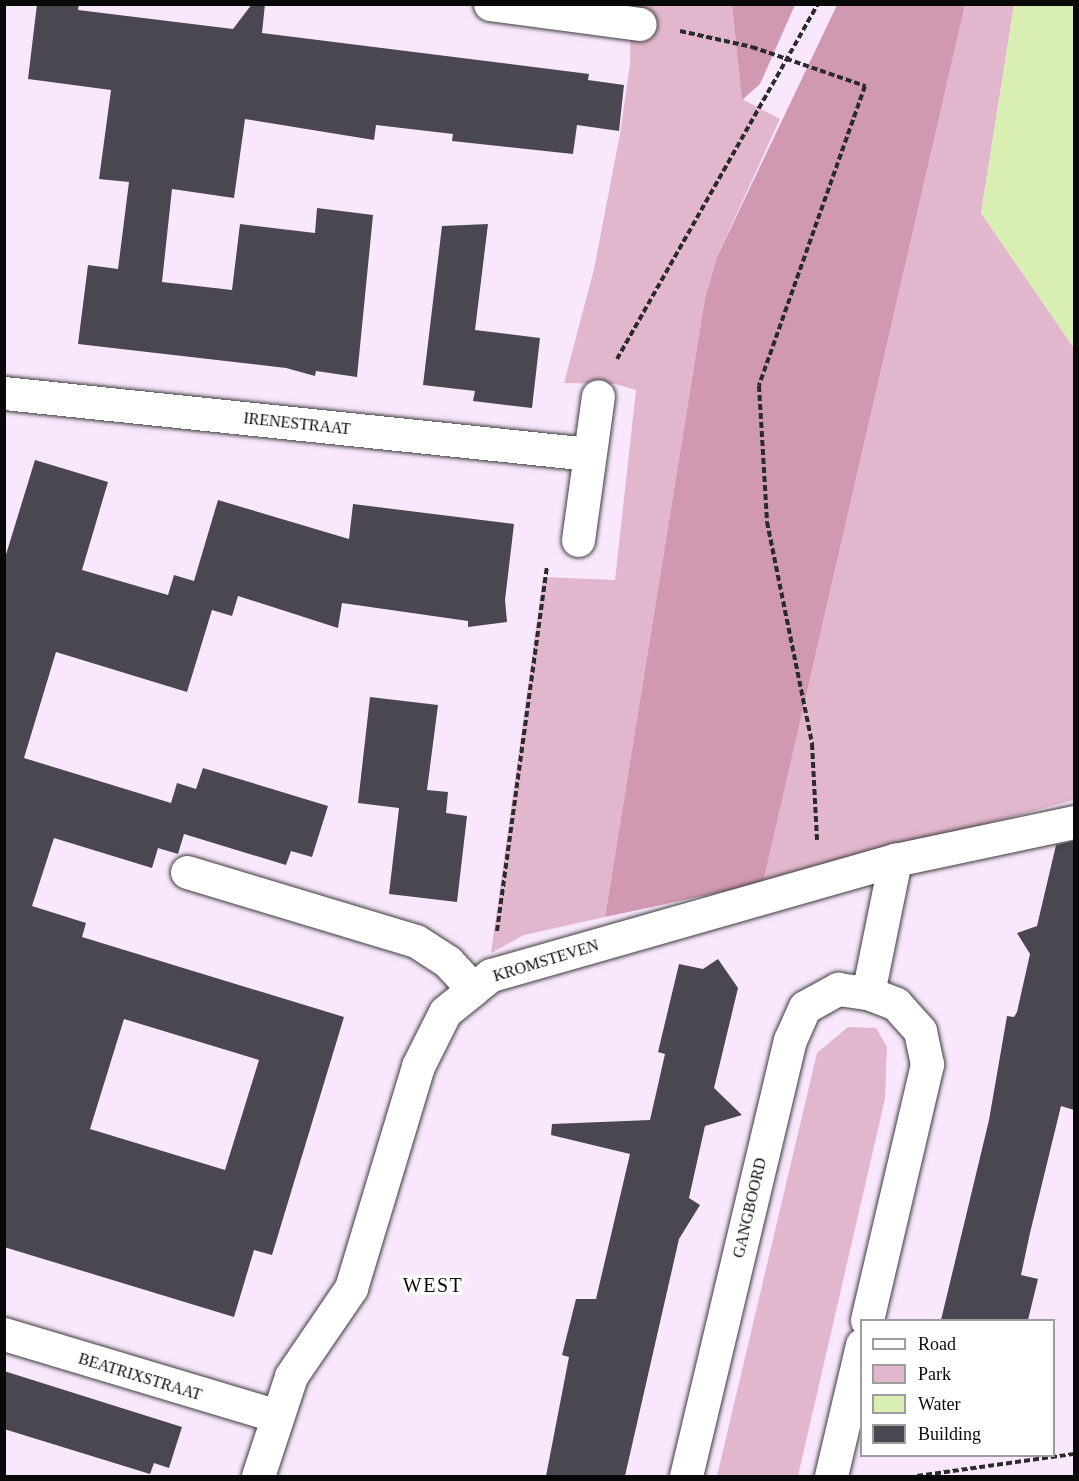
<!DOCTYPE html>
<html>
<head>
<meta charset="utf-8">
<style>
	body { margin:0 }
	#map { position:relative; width:1079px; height:1481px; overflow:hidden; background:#f9e8fd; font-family:Georgia,serif }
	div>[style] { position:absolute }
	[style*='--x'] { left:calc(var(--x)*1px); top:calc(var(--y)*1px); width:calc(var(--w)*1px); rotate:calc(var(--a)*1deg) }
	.green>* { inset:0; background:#e2b7cd }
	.forest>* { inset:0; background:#d198b1 }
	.water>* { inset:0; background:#d8eeb3 }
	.building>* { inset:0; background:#4b4751 }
	.path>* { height:4px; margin-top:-2px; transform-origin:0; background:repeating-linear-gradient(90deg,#2b2b2b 0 6px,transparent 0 9px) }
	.roads { filter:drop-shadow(0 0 2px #3c3c3c) drop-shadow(0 0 2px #3c3c3c) }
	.minor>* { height:33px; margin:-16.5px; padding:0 16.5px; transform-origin:16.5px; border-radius:16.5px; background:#fff }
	span { translate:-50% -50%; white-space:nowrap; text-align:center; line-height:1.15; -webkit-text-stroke:6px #fff; paint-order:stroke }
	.street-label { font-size:16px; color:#090909 }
	.quarter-label { font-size:20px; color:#090909; letter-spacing:1.5px }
	.frame { position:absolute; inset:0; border:6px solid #090909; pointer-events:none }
	.legend { position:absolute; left:860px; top:1319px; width:195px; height:138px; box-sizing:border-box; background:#fff; border:2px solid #9d9d9d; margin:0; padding:8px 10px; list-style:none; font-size:18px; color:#090909 }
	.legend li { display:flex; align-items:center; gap:12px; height:30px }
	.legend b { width:30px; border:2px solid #9d9d9d }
</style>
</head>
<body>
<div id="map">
	<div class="green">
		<div style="clip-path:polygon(631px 5px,732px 5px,742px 99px,780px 119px,717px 257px,705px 298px,605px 917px,524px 935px,491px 953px,543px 577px,615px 580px,636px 390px,615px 384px,564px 383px,594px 269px,620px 134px,630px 64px)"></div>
		<div style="clip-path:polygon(965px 5px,1014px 5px,981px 213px,1074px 348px,1074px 800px,763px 883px)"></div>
		<div style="clip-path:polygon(848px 1027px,876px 1028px,887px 1047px,885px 1099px,798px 1476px,717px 1476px,817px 1053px)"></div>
	</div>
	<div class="forest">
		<div style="clip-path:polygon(732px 5px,795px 5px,760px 84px,742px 100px)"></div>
		<div style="clip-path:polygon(837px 5px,965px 5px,763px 883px,605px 917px,705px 298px,717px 257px)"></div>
	</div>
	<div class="water">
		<div style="clip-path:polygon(1014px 5px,1074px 5px,1074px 348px,981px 213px)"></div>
	</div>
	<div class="building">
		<div style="clip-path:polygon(37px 4px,79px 4px,78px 10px,233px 29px,252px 4px,265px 4px,262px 33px,589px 74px,588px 80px,624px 85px,619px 131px,577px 125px,573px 154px,452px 141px,453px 134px,376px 125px,374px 140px,245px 119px,234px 198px,172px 189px,162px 282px,232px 290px,240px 224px,315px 233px,317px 208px,373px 215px,357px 377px,316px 371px,315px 376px,286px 368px,78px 344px,88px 265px,118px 269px,129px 182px,99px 179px,111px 90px,28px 79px)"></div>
		<div style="clip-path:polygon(488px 224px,475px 330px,540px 338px,532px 408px,473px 401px,475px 391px,423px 385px,442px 226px)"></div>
		<div style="clip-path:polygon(evenodd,35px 460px,108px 482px,82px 570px,168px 595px,174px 575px,194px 581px,218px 500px,349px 539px,353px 504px,514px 524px,505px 600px,507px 622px,468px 627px,468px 621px,342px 603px,338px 628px,238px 596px,232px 616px,212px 610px,187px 692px,56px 652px,24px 758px,171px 803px,177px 783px,196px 789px,203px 768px,328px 806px,312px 857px,291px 851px,286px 865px,184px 834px,178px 854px,158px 848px,152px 868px,54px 838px,32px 906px,86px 923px,82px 937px,344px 1017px,272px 1255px,254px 1250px,234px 1317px,4px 1247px,4px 561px,35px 460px,124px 1019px,259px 1060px,225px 1170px,90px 1129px,124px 1019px)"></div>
		<div style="clip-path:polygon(370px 697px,438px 705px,427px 790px,448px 792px,446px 813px,467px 816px,457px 902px,389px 894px,399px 808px,358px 803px)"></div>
		<div style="clip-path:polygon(1074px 841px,1074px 1110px,1061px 1106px,1030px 1233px,1021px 1275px,1038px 1279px,1028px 1320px,941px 1320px,989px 1120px,1007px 1016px,1014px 1017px,1017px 1012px,1030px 954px,1017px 933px,1037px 926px,1056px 845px)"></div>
		<div style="clip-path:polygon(718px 959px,738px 988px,714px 1088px,742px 1115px,705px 1126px,689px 1198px,700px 1205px,679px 1239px,625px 1476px,546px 1476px,569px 1357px,562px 1355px,576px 1299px,596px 1299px,630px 1154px,551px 1135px,552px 1124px,650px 1120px,665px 1054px,658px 1052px,679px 964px,703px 969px)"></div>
		<div style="clip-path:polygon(4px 1371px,182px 1427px,169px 1468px,154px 1463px,150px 1474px,4px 1429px)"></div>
	</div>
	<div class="path">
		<div style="--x:680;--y:31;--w:74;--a:12.5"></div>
		<div style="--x:752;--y:47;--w:120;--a:19"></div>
		<div style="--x:865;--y:86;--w:318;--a:109.5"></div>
		<div style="--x:759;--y:386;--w:136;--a:86.6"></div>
		<div style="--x:767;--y:522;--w:227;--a:78.5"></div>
		<div style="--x:812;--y:744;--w:96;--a:87"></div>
		<div style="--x:617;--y:359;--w:408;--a:-60.5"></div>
		<div style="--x:497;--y:931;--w:367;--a:-82.2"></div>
		<div style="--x:917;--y:1476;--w:159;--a:-8"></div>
	</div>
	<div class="roads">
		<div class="minor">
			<div style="--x:490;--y:4;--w:151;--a:7.6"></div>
			<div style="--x:4;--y:393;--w:588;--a:5.95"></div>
			<div style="--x:578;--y:540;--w:145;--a:-82.1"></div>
			<div style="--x:187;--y:872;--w:239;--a:16.8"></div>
			<div style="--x:416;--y:941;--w:38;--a:33"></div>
			<div style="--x:448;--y:962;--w:37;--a:47"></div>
			<div style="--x:868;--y:993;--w:136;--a:-78.5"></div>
			<div style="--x:4;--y:1334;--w:285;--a:16.7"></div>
			<div style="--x:258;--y:1476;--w:105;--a:-71.7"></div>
			<div style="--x:291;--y:1376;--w:107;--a:-55.7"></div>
			<div style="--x:351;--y:1288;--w:232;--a:-73.2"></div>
			<div style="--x:418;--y:1066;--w:60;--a:-63.4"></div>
			<div style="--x:445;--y:1012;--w:36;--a:-39"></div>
			<div style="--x:473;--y:989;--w:23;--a:-38"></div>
			<div style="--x:491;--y:975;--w:420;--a:-15.9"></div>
			<div style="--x:895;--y:860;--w:183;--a:-12"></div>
			<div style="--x:686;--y:1476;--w:448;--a:-76.6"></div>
			<div style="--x:790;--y:1040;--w:36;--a:-66"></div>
			<div style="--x:805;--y:1007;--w:38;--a:-29"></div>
			<div style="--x:838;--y:989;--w:30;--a:8"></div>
			<div style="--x:868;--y:993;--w:30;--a:21"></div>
			<div style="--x:896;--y:1004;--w:36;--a:48"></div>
			<div style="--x:920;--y:1031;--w:34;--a:78"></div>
			<div style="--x:927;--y:1064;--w:263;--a:103.2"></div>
			<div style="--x:831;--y:1476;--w:135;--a:-76.7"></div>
		</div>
	</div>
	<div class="street-label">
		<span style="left:297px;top:424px;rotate:6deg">IRENESTRAAT</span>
		<span style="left:546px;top:961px;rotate:-17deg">KROMSTEVEN</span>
		<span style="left:750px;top:1208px;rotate:-77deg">GANGBOORD</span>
		<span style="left:140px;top:1377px;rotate:17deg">BEATRIXSTRAAT</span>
	</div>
	<div class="quarter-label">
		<span style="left:433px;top:1285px">WEST</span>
	</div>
	<div class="frame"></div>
	<ul class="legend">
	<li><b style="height:8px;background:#fff"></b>Road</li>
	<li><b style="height:16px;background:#e2b7cd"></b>Park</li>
	<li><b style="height:16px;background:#d8eeb3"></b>Water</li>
	<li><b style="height:16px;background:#4b4751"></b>Building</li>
	</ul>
</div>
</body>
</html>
